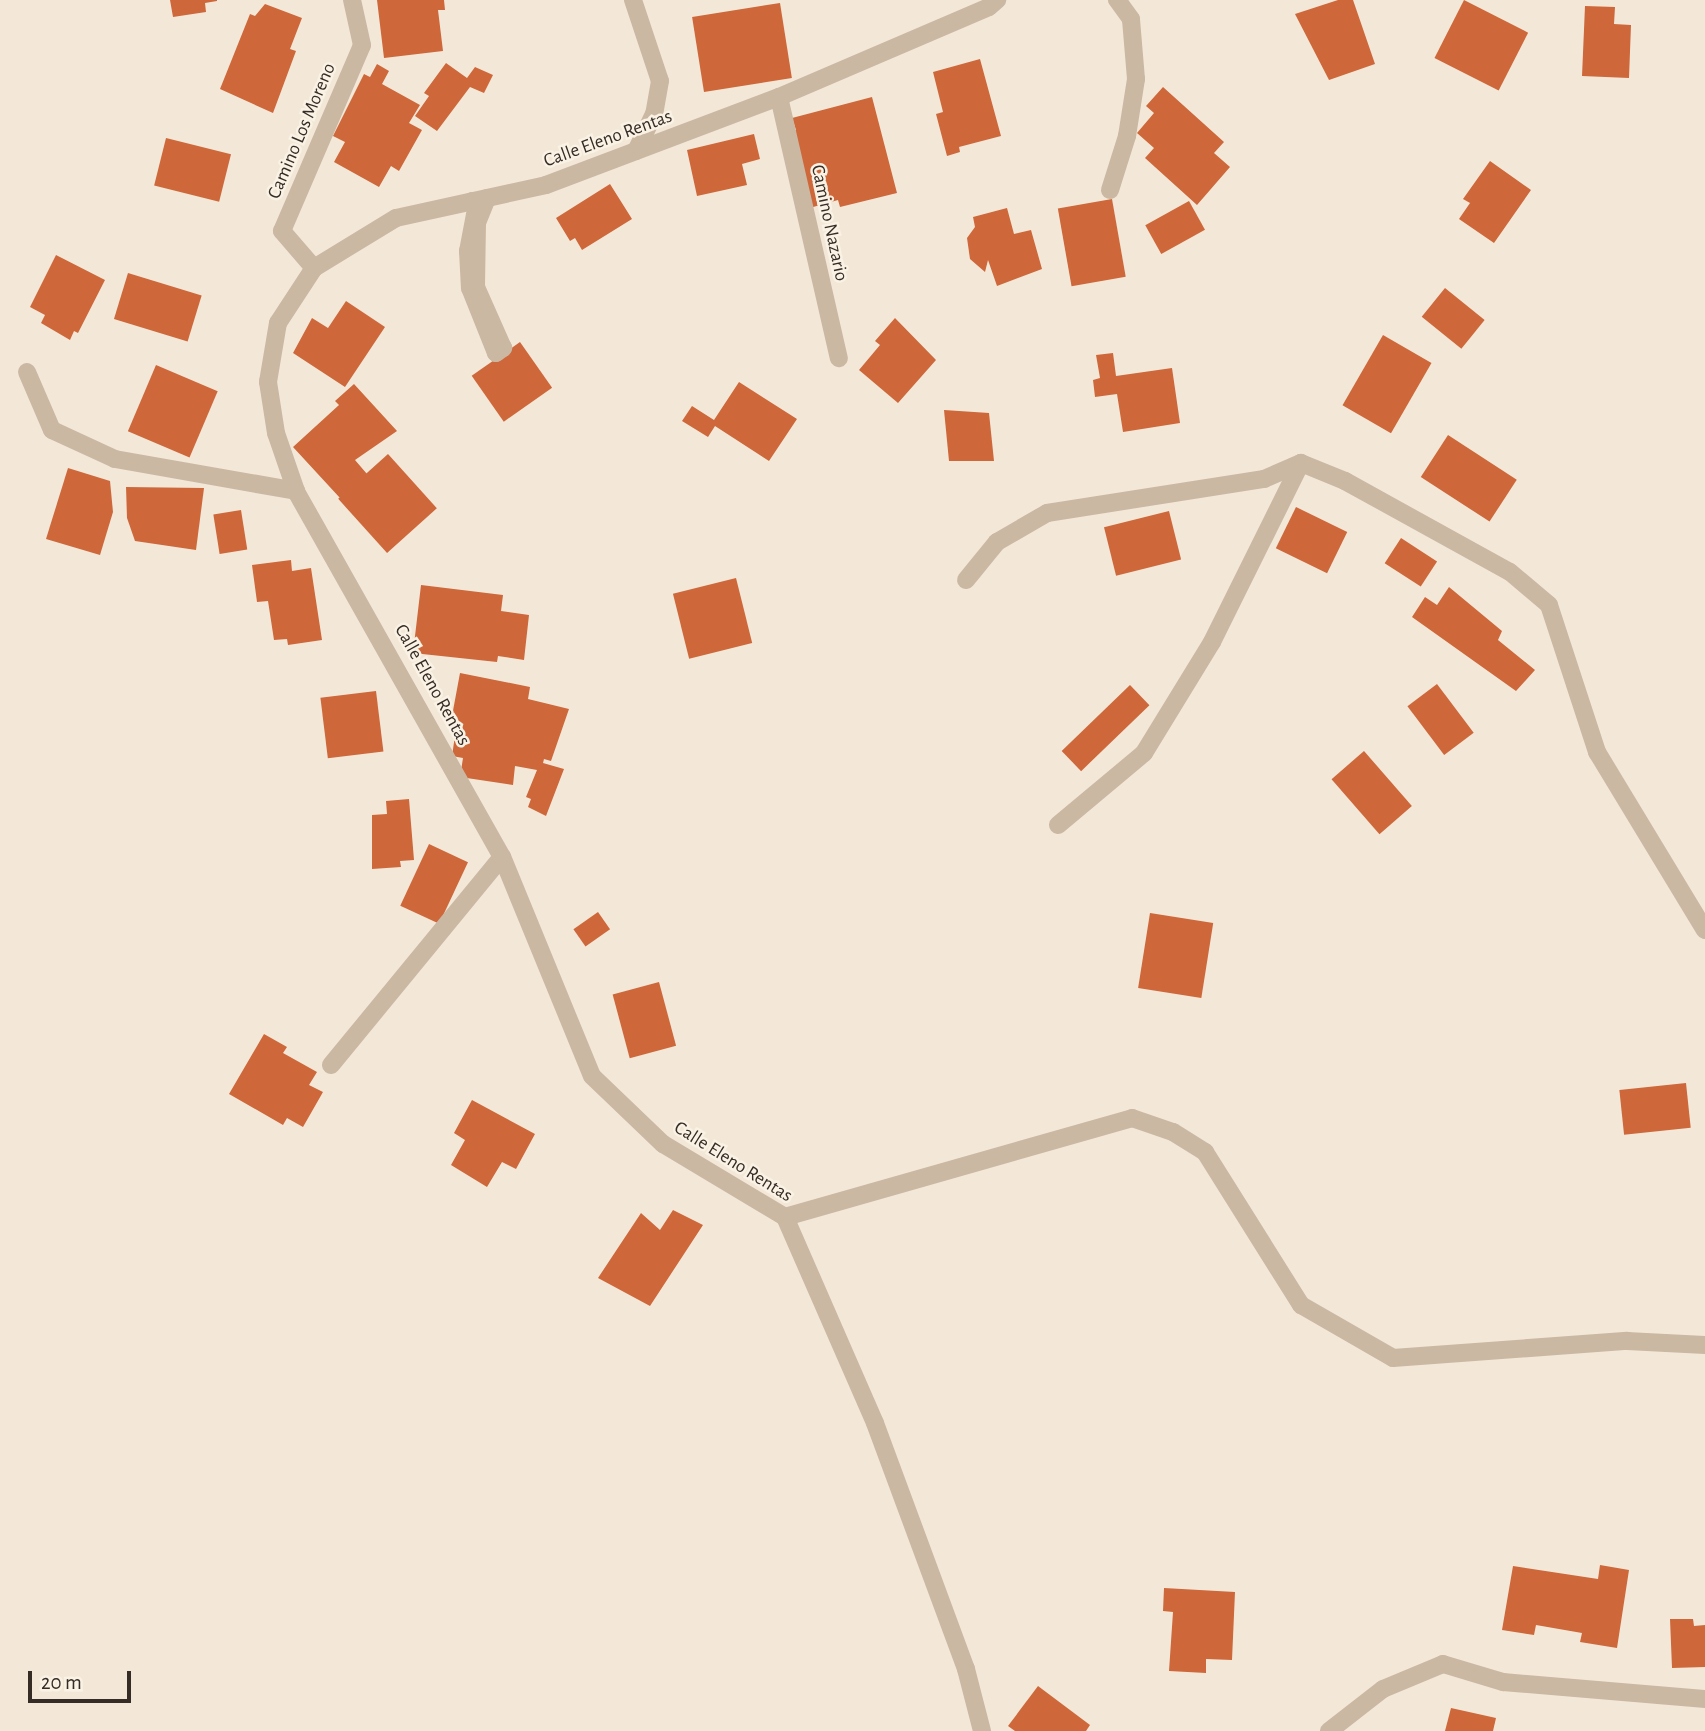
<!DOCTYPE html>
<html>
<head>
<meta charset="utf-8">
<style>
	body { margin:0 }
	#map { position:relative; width:1705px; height:1731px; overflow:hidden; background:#f3e8d8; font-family:"Alegreya Sans",sans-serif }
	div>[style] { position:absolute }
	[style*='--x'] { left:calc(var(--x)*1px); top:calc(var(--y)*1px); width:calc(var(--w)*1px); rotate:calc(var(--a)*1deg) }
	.building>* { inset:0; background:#ce673a; transform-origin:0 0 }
	.minor>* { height:18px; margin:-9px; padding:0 9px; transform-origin:9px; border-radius:9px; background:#cbb8a3 }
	span { translate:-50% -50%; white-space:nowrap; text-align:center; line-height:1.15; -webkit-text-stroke:5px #faf2e4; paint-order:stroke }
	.street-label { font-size:19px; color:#362c26 }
	.scale { position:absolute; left:28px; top:1671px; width:103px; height:32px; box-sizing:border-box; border:4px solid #362c26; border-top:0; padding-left:9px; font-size:21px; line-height:24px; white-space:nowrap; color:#362c26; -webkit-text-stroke:5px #faf2e4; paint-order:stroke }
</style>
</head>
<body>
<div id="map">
	<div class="building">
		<div style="clip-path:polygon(170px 0,217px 0,217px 1px,205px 3px,206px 12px,173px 17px)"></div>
		<div style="clip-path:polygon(377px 0,444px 0,445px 10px,438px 10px,443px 51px,384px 58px)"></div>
		<div style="clip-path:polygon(1338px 0,1353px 0,1375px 64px,1329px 80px,1295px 14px)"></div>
		<div style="left:1464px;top:0;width:72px;height:65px;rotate:27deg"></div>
		<div style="left:780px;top:3px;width:76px;height:89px;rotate:81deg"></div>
		<div style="clip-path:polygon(265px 4px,302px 18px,290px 49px,296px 51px,273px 113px,220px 89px,250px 14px,255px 16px)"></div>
		<div style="clip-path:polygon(1585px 6px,1615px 7px,1614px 24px,1631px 25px,1629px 78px,1582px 76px)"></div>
		<div style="clip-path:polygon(980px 59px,1001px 136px,959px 147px,960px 152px,947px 156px,936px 114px,943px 112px,933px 72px)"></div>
		<div style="clip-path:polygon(446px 63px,467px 78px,475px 67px,493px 75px,484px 93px,470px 87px,437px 131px,415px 116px,429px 96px,424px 93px)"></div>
		<div style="clip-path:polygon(377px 64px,389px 71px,382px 84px,420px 105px,409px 123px,422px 130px,399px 171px,391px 166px,379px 187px,334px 162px,345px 142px,333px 136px,364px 74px,370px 77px)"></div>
		<div style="clip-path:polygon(1163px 87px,1224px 142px,1214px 153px,1230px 167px,1197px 205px,1145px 158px,1154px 148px,1137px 133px,1154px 113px,1146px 106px)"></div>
		<div style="clip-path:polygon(872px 97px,897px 193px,840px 207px,838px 200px,806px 209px,790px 132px,796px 130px,792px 118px)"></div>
		<div style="clip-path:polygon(754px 134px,760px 159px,742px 164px,747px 185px,697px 196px,687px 150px)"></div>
		<div style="left:166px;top:138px;width:67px;height:49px;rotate:14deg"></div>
		<div style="clip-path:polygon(1490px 161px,1531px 190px,1494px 243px,1459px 219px,1470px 203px,1463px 199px)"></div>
		<div style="clip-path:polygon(610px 184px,632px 219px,582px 250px,575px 238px,570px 241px,556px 218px)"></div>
		<div style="left:1112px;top:199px;width:79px;height:55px;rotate:80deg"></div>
		<div style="left:1189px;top:201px;width:33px;height:50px;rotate:61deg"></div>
		<div style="clip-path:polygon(1007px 208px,1014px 234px,1031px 230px,1042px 269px,997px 286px,988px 260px,985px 272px,970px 259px,967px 238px,975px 227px,973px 217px)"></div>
		<div style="clip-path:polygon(56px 255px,105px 280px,78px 333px,74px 331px,70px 340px,41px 323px,45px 315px,30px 307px)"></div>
		<div style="left:128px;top:273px;width:77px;height:48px;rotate:17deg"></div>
		<div style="left:1445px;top:288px;width:51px;height:37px;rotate:39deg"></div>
		<div style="clip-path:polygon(346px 301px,385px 327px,345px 387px,293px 353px,312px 318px,328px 328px)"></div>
		<div style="clip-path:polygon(895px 318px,936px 360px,898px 403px,859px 370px,880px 345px,875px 341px)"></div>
		<div style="left:1383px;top:335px;width:56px;height:81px;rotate:30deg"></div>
		<div style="left:520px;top:342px;width:56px;height:59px;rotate:55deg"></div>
		<div style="clip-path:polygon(1113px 353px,1116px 376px,1172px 368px,1180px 423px,1123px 432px,1117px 394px,1095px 397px,1093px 380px,1100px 378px,1096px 355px)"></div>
		<div style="left:156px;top:365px;width:67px;height:72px;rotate:23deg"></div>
		<div style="clip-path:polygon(739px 382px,797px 419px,769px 461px,715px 426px,708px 437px,682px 421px,692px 406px,714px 420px)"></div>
		<div style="clip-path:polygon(354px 384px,397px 431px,355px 460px,367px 474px,340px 498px,293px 447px,339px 405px,335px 401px)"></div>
		<div style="clip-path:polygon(944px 410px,989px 413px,994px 461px,949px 461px)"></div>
		<div style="left:1448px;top:435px;width:82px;height:50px;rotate:33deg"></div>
		<div style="left:388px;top:454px;width:73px;height:67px;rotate:48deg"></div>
		<div style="clip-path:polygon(68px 468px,110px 481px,113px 512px,100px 555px,46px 539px)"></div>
		<div style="clip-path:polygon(126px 487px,204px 488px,196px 550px,135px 541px,127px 518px)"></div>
		<div style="left:1296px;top:507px;width:57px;height:46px;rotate:26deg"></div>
		<div style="left:241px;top:510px;width:40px;height:28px;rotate:81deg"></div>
		<div style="left:1169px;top:511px;width:50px;height:67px;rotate:76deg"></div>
		<div style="left:1401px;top:538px;width:43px;height:30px;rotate:33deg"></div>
		<div style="clip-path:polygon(291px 560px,292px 571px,311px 568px,322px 640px,288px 645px,287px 639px,274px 640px,268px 601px,257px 602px,252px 565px)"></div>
		<div style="left:736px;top:578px;width:67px;height:65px;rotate:76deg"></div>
		<div style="clip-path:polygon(421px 585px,503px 595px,501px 611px,529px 615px,524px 660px,498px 656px,497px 662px,413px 653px)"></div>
		<div style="clip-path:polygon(1449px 587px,1502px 631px,1498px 640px,1535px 670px,1516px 691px,1412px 617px,1425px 597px,1437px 605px)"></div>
		<div style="clip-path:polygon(460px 673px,530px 687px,528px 699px,569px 709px,551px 761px,544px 759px,543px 763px,564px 769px,546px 816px,528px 807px,531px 799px,526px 797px,537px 770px,515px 766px,513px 785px,460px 777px,463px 758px,452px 756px,457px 722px,452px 716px)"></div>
		<div style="left:1437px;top:684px;width:61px;height:37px;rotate:53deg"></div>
		<div style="left:1130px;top:685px;width:28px;height:95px;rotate:46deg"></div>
		<div style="left:376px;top:691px;width:61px;height:56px;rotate:83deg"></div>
		<div style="left:1364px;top:751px;width:73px;height:43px;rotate:49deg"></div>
		<div style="clip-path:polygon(409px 799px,414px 860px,400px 861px,401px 867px,372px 869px,372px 815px,387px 814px,386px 801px)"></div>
		<div style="left:429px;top:844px;width:43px;height:68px;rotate:25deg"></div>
		<div style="left:598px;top:912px;width:21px;height:30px;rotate:55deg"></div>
		<div style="left:1150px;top:913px;width:64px;height:76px;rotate:9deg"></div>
		<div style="left:659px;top:982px;width:66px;height:48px;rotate:75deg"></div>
		<div style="clip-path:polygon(264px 1034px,287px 1047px,283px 1053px,317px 1072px,309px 1085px,323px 1092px,303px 1127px,287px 1118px,283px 1125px,229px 1094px)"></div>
		<div style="left:1686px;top:1083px;width:45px;height:67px;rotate:84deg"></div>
		<div style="clip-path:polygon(472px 1100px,535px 1134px,516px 1169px,502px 1162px,487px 1187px,451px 1165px,465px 1140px,454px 1133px)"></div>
		<div style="clip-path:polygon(673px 1210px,703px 1225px,650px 1306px,598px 1278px,641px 1213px,660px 1230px)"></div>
		<div style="clip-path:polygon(1600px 1565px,1629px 1570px,1617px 1648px,1580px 1642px,1582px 1633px,1536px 1625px,1534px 1635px,1502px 1630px,1513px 1566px,1598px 1579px)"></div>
		<div style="clip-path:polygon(1164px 1588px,1235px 1592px,1232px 1660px,1206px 1659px,1206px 1673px,1169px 1671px,1173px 1612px,1163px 1611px)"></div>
		<div style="clip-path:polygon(1670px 1619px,1693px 1619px,1694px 1626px,1705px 1625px,1705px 1667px,1672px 1668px)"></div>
		<div style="clip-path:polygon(1038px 1686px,1090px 1725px,1086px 1731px,1015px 1731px,1008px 1726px)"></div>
		<div style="clip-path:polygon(1451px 1708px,1496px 1718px,1493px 1731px,1445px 1731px)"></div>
	</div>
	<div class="minor">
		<div style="--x:633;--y:0;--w:85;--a:71.6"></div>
		<div style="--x:660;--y:81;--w:34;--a:100"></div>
		<div style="--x:654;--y:114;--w:41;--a:115.9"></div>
		<div style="--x:779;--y:97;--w:268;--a:77.1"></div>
		<div style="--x:1110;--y:190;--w:57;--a:-72.5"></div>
		<div style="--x:1127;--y:136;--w:58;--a:-81"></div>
		<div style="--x:1136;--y:79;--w:60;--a:-94.8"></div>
		<div style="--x:1131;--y:19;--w:24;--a:-126"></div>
		<div style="--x:472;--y:201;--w:6;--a:31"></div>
		<div style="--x:477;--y:204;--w:48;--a:100.8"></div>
		<div style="--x:468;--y:251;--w:37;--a:87"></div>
		<div style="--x:470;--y:288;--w:70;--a:68.2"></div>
		<div style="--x:496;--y:353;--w:9;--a:-36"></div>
		<div style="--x:503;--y:348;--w:67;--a:-113.9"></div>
		<div style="--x:476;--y:287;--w:64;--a:-89.1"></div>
		<div style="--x:477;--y:223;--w:27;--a:-68"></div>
		<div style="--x:314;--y:268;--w:49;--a:-130.9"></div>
		<div style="--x:282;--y:231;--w:202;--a:-66.7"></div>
		<div style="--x:362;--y:45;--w:46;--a:-102.5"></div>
		<div style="--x:27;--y:372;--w:63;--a:66.7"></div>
		<div style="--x:52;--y:430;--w:69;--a:24.7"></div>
		<div style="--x:115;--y:459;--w:184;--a:10"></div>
		<div style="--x:966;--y:580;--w:49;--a:-50.8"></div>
		<div style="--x:997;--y:542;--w:58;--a:-30.1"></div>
		<div style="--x:1047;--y:513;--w:220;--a:-8.9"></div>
		<div style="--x:1264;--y:479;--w:40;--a:-23.4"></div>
		<div style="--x:1058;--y:825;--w:112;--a:-39.9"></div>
		<div style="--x:1144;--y:753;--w:130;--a:-58.5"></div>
		<div style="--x:1212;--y:642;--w:200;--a:-63.6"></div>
		<div style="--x:1301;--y:463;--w:48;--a:22.2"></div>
		<div style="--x:1345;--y:481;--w:188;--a:28.9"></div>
		<div style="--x:1510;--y:572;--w:51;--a:40.2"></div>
		<div style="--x:1549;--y:605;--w:155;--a:71.9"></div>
		<div style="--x:1597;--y:752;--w:208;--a:58.8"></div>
		<div style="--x:331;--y:1065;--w:269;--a:-50.6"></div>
		<div style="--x:785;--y:1217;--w:361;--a:-15.9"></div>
		<div style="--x:1132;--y:1118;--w:43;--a:18.9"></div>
		<div style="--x:1173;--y:1132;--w:38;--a:32"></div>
		<div style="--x:1205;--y:1152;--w:181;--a:57.9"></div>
		<div style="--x:1301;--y:1305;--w:106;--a:29.9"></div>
		<div style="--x:1393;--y:1358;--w:235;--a:-4.2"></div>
		<div style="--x:1627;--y:1341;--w:78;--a:2.9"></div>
		<div style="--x:982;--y:1731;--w:64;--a:-104.5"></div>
		<div style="--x:966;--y:1669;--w:262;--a:-110.3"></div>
		<div style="--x:875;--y:1423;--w:225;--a:-113.6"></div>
		<div style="--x:785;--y:1217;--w:142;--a:-149.1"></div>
		<div style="--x:663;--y:1144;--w:98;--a:-136.2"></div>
		<div style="--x:592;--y:1076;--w:237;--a:-112.3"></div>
		<div style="--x:502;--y:857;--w:420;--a:-119.4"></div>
		<div style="--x:296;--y:491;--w:61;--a:-109"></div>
		<div style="--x:276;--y:433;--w:52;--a:-98.9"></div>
		<div style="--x:268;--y:382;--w:60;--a:-80.4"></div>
		<div style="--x:278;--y:323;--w:66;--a:-56.8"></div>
		<div style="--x:314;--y:268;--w:96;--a:-31.4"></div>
		<div style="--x:396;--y:218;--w:154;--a:-12.4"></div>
		<div style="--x:546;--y:185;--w:249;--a:-20.7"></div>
		<div style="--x:779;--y:97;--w:228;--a:-23.2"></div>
		<div style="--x:989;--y:7;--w:11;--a:-41"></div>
		<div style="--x:1329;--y:1731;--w:68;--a:-37.9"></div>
		<div style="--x:1383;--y:1689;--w:65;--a:-22.6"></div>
		<div style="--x:1443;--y:1664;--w:63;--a:16.7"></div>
		<div style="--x:1503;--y:1682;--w:203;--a:4.8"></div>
	</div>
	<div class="street-label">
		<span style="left:302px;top:131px;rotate:-67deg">Camino Los Moreno</span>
		<span style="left:608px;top:139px;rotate:-20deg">Calle Eleno Rentas</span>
		<span style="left:829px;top:223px;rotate:78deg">Camino Nazario</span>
		<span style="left:432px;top:685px;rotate:61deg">Calle Eleno Rentas</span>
		<span style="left:733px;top:1162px;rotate:32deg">Calle Eleno Rentas</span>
	</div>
	<div class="scale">20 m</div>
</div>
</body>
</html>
